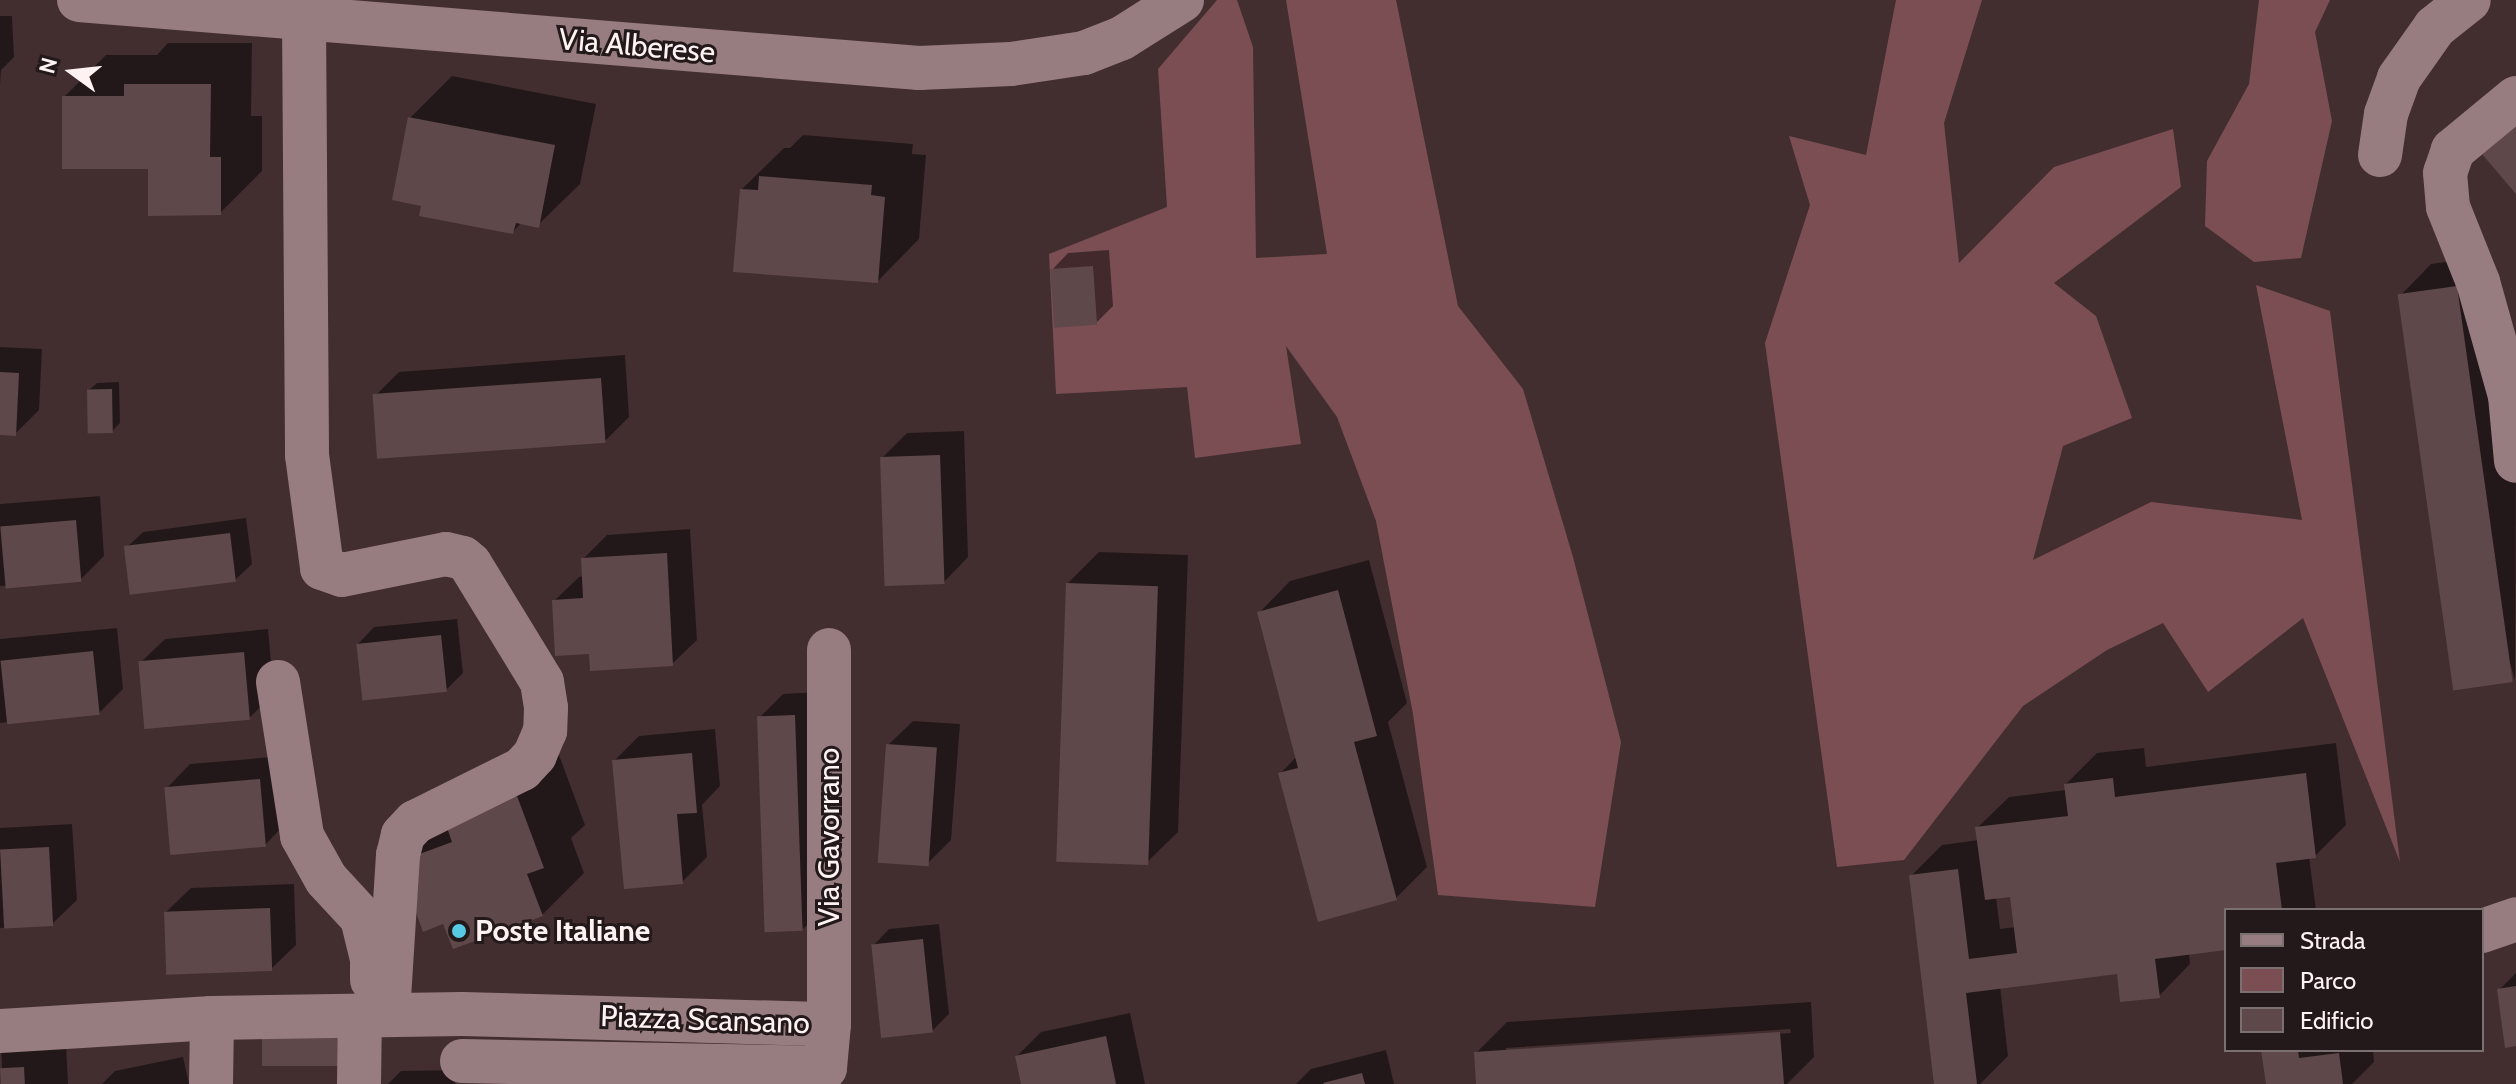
<!DOCTYPE html>
<html>
<head>
<meta charset="utf-8">
<style>
	body { margin:0 }
	#map { position:relative; width:2516px; height:1084px; overflow:hidden; background:#432e2f; font-family:Cabin,sans-serif }
	div>[style] { position:absolute }
	[style*='--x'] { left:calc(var(--x)*1px); top:calc(var(--y)*1px); width:calc(var(--w)*1px); rotate:calc(var(--a)*1deg) }
	.green>* { inset:0; background:#7b4e53 }
	.shadow>* { inset:0; background:#0007; transform-origin:0 0 }
	.building>* { inset:0; background:#5f484a; transform-origin:0 0 }
	.minor>* { height:44px; margin:-22px; padding:0 22px; transform-origin:22px; border-radius:22px; background:#977d7f }
	.dots>* { width:22px; height:22px; translate:-50% -50%; box-sizing:border-box; border:4px solid #23191a; border-radius:50% }
	span { translate:-50% -50%; white-space:nowrap; text-align:center; line-height:1.15; -webkit-text-stroke:6px #23191a; paint-order:stroke }
	.street-label { font-size:30px; color:#fef2f2 }
	.poi-label { font-size:30px; color:#fef2f2; font-weight:700 }
	.left { translate:0 -50%; text-align:left }
	.legend { position:absolute; left:2224px; top:908px; width:260px; height:144px; box-sizing:border-box; background:#23191a; border:2px solid #7b7070; margin:0; padding:10px 14px; list-style:none; font-size:24px; color:#fef2f2 }
	.legend li { display:flex; align-items:center; gap:16px; height:40px }
	.legend b { width:40px; border:2px solid #7b7070 }
	.north { position:absolute; left:32px; top:32px; width:80px; height:80px; -webkit-text-stroke:6px #23191a; paint-order:stroke; rotate:285deg; font-size:22px; font-weight:700; line-height:32px; text-align:center; color:#fef2f2 }
	.north::after { content:''; display:block; margin:auto; width:28px; height:36px; background:#fef2f2; clip-path:polygon(50% 0,100% 100%,50% 72%,0 100%) }
</style>
</head>
<body>
<div id="map">
	<div class="green">
		<div style="clip-path:polygon(1217px 0,1237px 0,1253px 47px,1256px 258px,1327px 254px,1286px 0,1396px 0,1458px 306px,1523px 389px,1573px 557px,1621px 742px,1595px 907px,1438px 895px,1413px 714px,1376px 521px,1337px 417px,1286px 346px,1301px 444px,1195px 458px,1187px 387px,1056px 394px,1049px 254px,1167px 207px,1158px 69px)"></div>
		<div style="clip-path:polygon(1896px 0,1982px 0,1944px 123px,1959px 263px,2054px 167px,2173px 129px,2181px 187px,2054px 283px,2096px 316px,2132px 418px,2063px 446px,2033px 560px,2151px 502px,2302px 520px,2256px 285px,2330px 311px,2400px 862px,2303px 618px,2208px 692px,2163px 623px,2107px 650px,2023px 706px,1904px 860px,1837px 867px,1765px 343px,1810px 205px,1789px 136px,1866px 155px)"></div>
		<div style="clip-path:polygon(2259px 0,2330px 0,2315px 32px,2332px 121px,2301px 258px,2254px 262px,2205px 226px,2207px 161px,2249px 84px)"></div>
	</div>
	<div class="shadow">
		<div style="clip-path:polygon(0 16px,12px 16px,14px 57px,1px 70px,0 85px)"></div>
		<div style="clip-path:polygon(168px 43px,252px 43px,251px 116px,262px 116px,262px 171px,220px 213px,150px 167px,64px 97px,106px 55px,157px 55px)"></div>
		<div style="clip-path:polygon(452px 76px,596px 104px,580px 184px,538px 225px,522px 222px,513px 232px,423px 204px,410px 118px)"></div>
		<div style="clip-path:polygon(803px 135px,913px 144px,912px 154px,926px 155px,919px 239px,878px 281px,742px 189px,784px 148px,790px 148px)"></div>
		<div style="clip-path:polygon(1109px 250px,1113px 306px,1096px 323px,1052px 270px,1068px 253px)"></div>
		<div style="clip-path:polygon(2487px 256px,2516px 448px,2515px 680px,2400px 296px,2431px 264px)"></div>
		<div style="clip-path:polygon(0 347px,42px 349px,39px 410px,15px 434px,0 433px)"></div>
		<div style="clip-path:polygon(625px 355px,629px 417px,605px 441px,375px 396px,399px 372px)"></div>
		<div style="clip-path:polygon(119px 382px,120px 423px,112px 431px,89px 390px,97px 383px)"></div>
		<div style="clip-path:polygon(964px 431px,968px 557px,944px 582px,882px 458px,907px 433px)"></div>
		<div style="clip-path:polygon(100px 496px,104px 556px,80px 580px,0 586px,0 504px)"></div>
		<div style="clip-path:polygon(246px 518px,252px 564px,235px 580px,126px 548px,143px 532px)"></div>
		<div style="clip-path:polygon(690px 529px,697px 640px,672px 664px,591px 652px,554px 601px,579px 577px,584px 576px,583px 559px,607px 535px)"></div>
		<div style="clip-path:polygon(1099px 552px,1188px 555px,1178px 832px,1146px 863px,1068px 583px)"></div>
		<div style="clip-path:polygon(1369px 560px,1407px 703px,1388px 722px,1427px 867px,1396px 898px,1280px 774px,1297px 756px,1259px 613px,1290px 581px)"></div>
		<div style="clip-path:polygon(457px 619px,463px 673px,446px 690px,358px 644px,374px 627px)"></div>
		<div style="clip-path:polygon(117px 628px,123px 689px,99px 713px,0 723px,0 639px)"></div>
		<div style="clip-path:polygon(268px 629px,274px 694px,249px 718px,140px 663px,165px 639px)"></div>
		<div style="clip-path:polygon(818px 692px,828px 905px,803px 929px,759px 718px,783px 694px)"></div>
		<div style="clip-path:polygon(913px 721px,960px 724px,951px 840px,927px 864px,888px 745px)"></div>
		<div style="clip-path:polygon(715px 729px,720px 786px,702px 805px,707px 857px,682px 882px,615px 760px,639px 736px)"></div>
		<div style="clip-path:polygon(evenodd,2336px 743px,2346px 825px,2315px 856px,2309px 856px,2316px 910px,2226px 910px,2226px 948px,2189px 953px,2190px 964px,2159px 996px,2118px 972px,2000px 986px,2008px 1056px,1980px 1084px,1936px 1084px,1911px 876px,1942px 845px,1979px 840px,1977px 828px,2009px 797px,2066px 790px,2066px 784px,2097px 753px,2144px 748px,2146px 767px,2336px 743px,2012px 895px,2016px 927px,2000px 929px,1996px 897px,2012px 895px)"></div>
		<div style="clip-path:polygon(559px 755px,585px 825px,571px 838px,584px 873px,542px 915px,444px 921px,400px 862px,489px 781px)"></div>
		<div style="clip-path:polygon(284px 756px,289px 820px,265px 845px,166px 789px,190px 764px)"></div>
		<div style="clip-path:polygon(72px 824px,77px 900px,52px 924px,0 928px,0 828px)"></div>
		<div style="clip-path:polygon(294px 884px,296px 945px,271px 969px,166px 912px,191px 888px)"></div>
		<div style="clip-path:polygon(939px 924px,949px 1014px,932px 1031px,873px 946px,889px 929px)"></div>
		<div style="clip-path:polygon(2516px 973px,2516px 1044px,2499px 990px)"></div>
		<div style="clip-path:polygon(evenodd,1811px 1002px,1814px 1057px,1787px 1084px,1478px 1084px,1476px 1053px,1507px 1022px,1811px 1002px,1790px 1029px,1791px 1033px,1506px 1052px,1506px 1048px,1790px 1029px)"></div>
		<div style="clip-path:polygon(1130px 1013px,1145px 1084px,1023px 1084px,1017px 1056px,1041px 1032px)"></div>
		<div style="left:65px;top:1026px;width:58px;height:65px;rotate:87deg"></div>
		<div style="clip-path:polygon(1386px 1050px,1394px 1084px,1296px 1084px,1311px 1069px)"></div>
		<div style="clip-path:polygon(2263px 1050px,2373px 1050px,2374px 1062px,2352px 1084px,2268px 1084px)"></div>
		<div style="clip-path:polygon(183px 1057px,189px 1084px,102px 1084px,115px 1071px)"></div>
		<div style="clip-path:polygon(455px 1070px,455px 1084px,388px 1084px,401px 1071px)"></div>
	</div>
	<div class="building">
		<div style="clip-path:polygon(124px 84px,211px 84px,210px 157px,221px 157px,221px 215px,148px 216px,148px 169px,62px 169px,62px 96px,124px 96px)"></div>
		<div style="clip-path:polygon(408px 117px,555px 145px,539px 228px,516px 223px,513px 234px,419px 216px,421px 206px,392px 200px)"></div>
		<div style="clip-path:polygon(2516px 125px,2516px 194px,2482px 154px)"></div>
		<div style="clip-path:polygon(759px 176px,872px 185px,871px 195px,885px 197px,878px 283px,733px 272px,740px 189px,758px 190px)"></div>
		<div style="left:1093px;top:266px;width:59px;height:43px;rotate:86deg"></div>
		<div style="left:2457px;top:286px;width:400px;height:60px;rotate:82deg"></div>
		<div style="clip-path:polygon(0 372px,19px 373px,16px 436px,0 435px)"></div>
		<div style="left:601px;top:378px;width:65px;height:229px;rotate:86deg"></div>
		<div style="left:112px;top:389px;width:44px;height:25px;rotate:89deg"></div>
		<div style="left:940px;top:455px;width:129px;height:60px;rotate:88deg"></div>
		<div style="left:76px;top:520px;width:62px;height:76px;rotate:85deg"></div>
		<div style="left:230px;top:533px;width:49px;height:107px;rotate:83deg"></div>
		<div style="clip-path:polygon(667px 553px,673px 666px,590px 671px,589px 654px,555px 656px,552px 600px,583px 598px,581px 558px)"></div>
		<div style="left:1066px;top:583px;width:92px;height:279px;rotate:2deg"></div>
		<div style="clip-path:polygon(1338px 590px,1377px 736px,1354px 742px,1397px 900px,1318px 922px,1278px 773px,1298px 768px,1257px 612px)"></div>
		<div style="left:441px;top:635px;width:57px;height:85px;rotate:84deg"></div>
		<div style="left:93px;top:651px;width:64px;height:93px;rotate:84deg"></div>
		<div style="left:244px;top:652px;width:68px;height:106px;rotate:85deg"></div>
		<div style="left:795px;top:715px;width:216px;height:38px;rotate:88deg"></div>
		<div style="left:886px;top:744px;width:51px;height:119px;rotate:4deg"></div>
		<div style="clip-path:polygon(692px 753px,697px 813px,677px 814px,683px 884px,624px 889px,612px 760px)"></div>
		<div style="clip-path:polygon(2306px 773px,2316px 858px,2276px 863px,2282px 910px,2226px 910px,2226px 950px,2155px 959px,2160px 998px,2120px 1002px,2117px 974px,1966px 993px,1977px 1084px,1934px 1084px,1909px 875px,1958px 869px,1969px 959px,2017px 953px,2010px 897px,1985px 900px,1975px 827px,2068px 816px,2064px 784px,2113px 778px,2115px 797px)"></div>
		<div style="left:260px;top:779px;width:68px;height:96px;rotate:85deg"></div>
		<div style="clip-path:polygon(517px 796px,544px 868px,527px 874px,543px 916px,453px 949px,443px 924px,423px 932px,398px 862px,452px 842px,445px 822px)"></div>
		<div style="left:49px;top:847px;width:79px;height:49px;rotate:87deg"></div>
		<div style="left:270px;top:908px;width:63px;height:106px;rotate:88deg"></div>
		<div style="left:923px;top:939px;width:94px;height:52px;rotate:84deg"></div>
		<div style="clip-path:polygon(2516px 986px,2516px 1046px,2505px 1048px,2497px 989px)"></div>
		<div style="left:262px;top:1029px;width:89px;height:37px"></div>
		<div style="clip-path:polygon(1780px 1032px,1784px 1084px,1476px 1084px,1474px 1052px)"></div>
		<div style="clip-path:polygon(1106px 1036px,1116px 1084px,1021px 1084px,1015px 1056px)"></div>
		<div style="clip-path:polygon(2261px 1050px,2298px 1050px,2299px 1058px,2339px 1053px,2343px 1084px,2266px 1084px)"></div>
		<div style="left:24px;top:1067px;width:17px;height:24px;rotate:87deg"></div>
		<div style="clip-path:polygon(1362px 1073px,1365px 1084px,1324px 1084px,1323px 1083px)"></div>
	</div>
	<div class="minor">
		<div style="--x:79;--y:0;--w:843;--a:4.63"></div>
		<div style="--x:919;--y:68;--w:92;--a:-2.5"></div>
		<div style="--x:1011;--y:64;--w:74;--a:-8.6"></div>
		<div style="--x:1084;--y:53;--w:41;--a:-21.5"></div>
		<div style="--x:1122;--y:38;--w:71;--a:-32.3"></div>
		<div style="--x:304;--y:19;--w:436;--a:89.6"></div>
		<div style="--x:307;--y:455;--w:114;--a:82.4"></div>
		<div style="--x:322;--y:568;--w:21;--a:19"></div>
		<div style="--x:342;--y:575;--w:106;--a:-11.4"></div>
		<div style="--x:446;--y:554;--w:17;--a:13"></div>
		<div style="--x:463;--y:558;--w:9;--a:41"></div>
		<div style="--x:470;--y:564;--w:138;--a:58.6"></div>
		<div style="--x:542;--y:682;--w:26;--a:81"></div>
		<div style="--x:546;--y:708;--w:23;--a:92"></div>
		<div style="--x:545;--y:731;--w:26;--a:113"></div>
		<div style="--x:535;--y:755;--w:19;--a:133"></div>
		<div style="--x:522;--y:769;--w:119;--a:153.6"></div>
		<div style="--x:415;--y:822;--w:18;--a:133"></div>
		<div style="--x:403;--y:835;--w:21;--a:104"></div>
		<div style="--x:398;--y:855;--w:160;--a:93.6"></div>
		<div style="--x:2516;--y:98;--w:82;--a:140.5"></div>
		<div style="--x:2453;--y:150;--w:24;--a:109"></div>
		<div style="--x:2445;--y:173;--w:34;--a:85"></div>
		<div style="--x:2448;--y:207;--w:81;--a:68.2"></div>
		<div style="--x:2478;--y:282;--w:118;--a:74.3"></div>
		<div style="--x:2510;--y:396;--w:65;--a:84.7"></div>
		<div style="--x:2380;--y:155;--w:41;--a:-81.7"></div>
		<div style="--x:2386;--y:114;--w:38;--a:-70"></div>
		<div style="--x:2399;--y:78;--w:62;--a:-54.8"></div>
		<div style="--x:2435;--y:27;--w:43;--a:-38.5"></div>
		<div style="--x:278;--y:682;--w:156;--a:81.1"></div>
		<div style="--x:302;--y:836;--w:49;--a:60.8"></div>
		<div style="--x:326;--y:879;--w:53;--a:47.3"></div>
		<div style="--x:362;--y:918;--w:42;--a:76.3"></div>
		<div style="--x:372;--y:959;--w:21;--a:90"></div>
		<div style="--x:2482;--y:931;--w:36;--a:-19"></div>
		<div style="--x:0;--y:1031;--w:212;--a:-3.5"></div>
		<div style="--x:212;--y:1018;--w:250;--a:-0.9"></div>
		<div style="--x:462;--y:1014;--w:367;--a:1.6"></div>
		<div style="--x:462;--y:1061;--w:363;--a:1.1"></div>
		<div style="--x:825;--y:1068;--w:44;--a:-84.8"></div>
		<div style="--x:829;--y:1024;--w:374;--a:-90"></div>
		<div style="--x:211;--y:1084;--w:66;--a:-89.1"></div>
		<div style="--x:359;--y:1084;--w:69;--a:-89.2"></div>
	</div>
	<div class="dots">
		<div style="left:459px;top:931px;background:#57c9e3"></div>
	</div>
	<div class="street-label">
		<span style="left:637px;top:46px;rotate:5deg">Via Alberese</span>
		<span style="left:829px;top:837px;rotate:-90deg">Via Gavorrano</span>
		<span style="left:705px;top:1020px;rotate:2deg">Piazza Scansano</span>
	</div>
	<div class="poi-label">
		<span class="left" style="left:475px;top:931px">Poste Italiane</span>
	</div>
	<ul class="legend">
	<li><b style="height:10px;background:#977d7f"></b>Strada</li>
	<li><b style="height:22px;background:#7b4e53"></b>Parco</li>
	<li><b style="height:22px;background:#5f484a"></b>Edificio</li>
	</ul>
	<div class="north">N</div>
</div>
</body>
</html>
